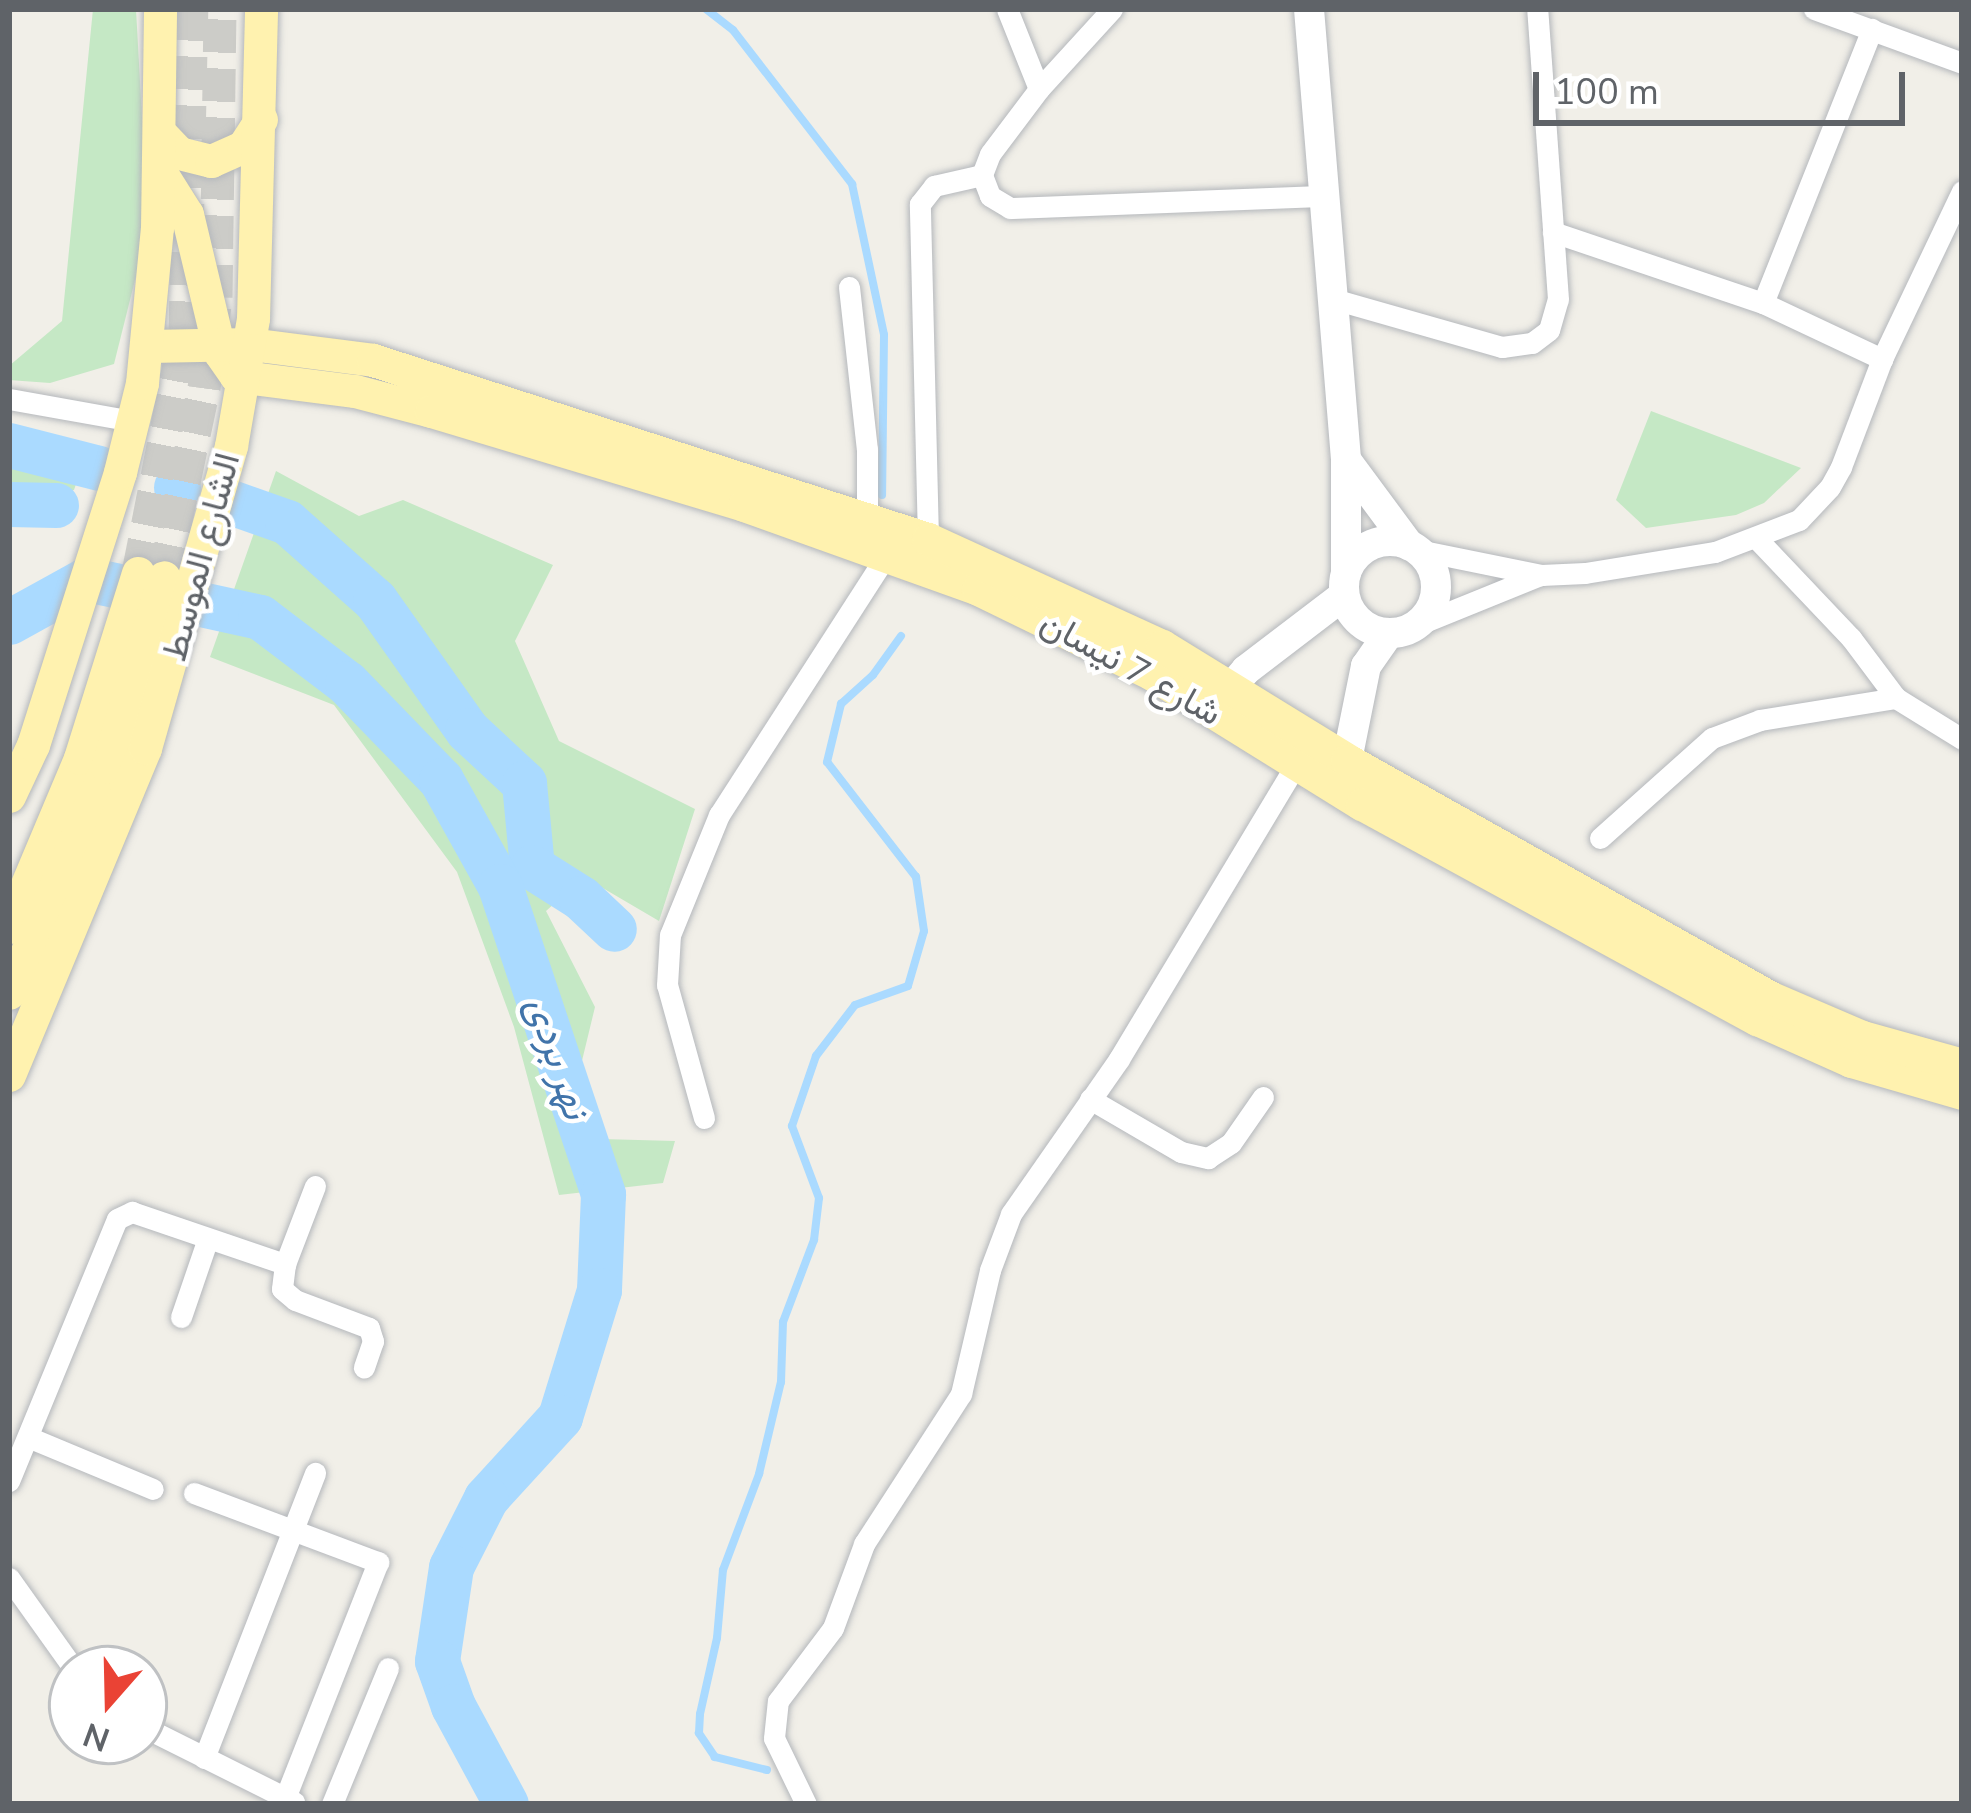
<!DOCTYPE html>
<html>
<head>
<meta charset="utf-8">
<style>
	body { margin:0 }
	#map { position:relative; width:1971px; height:1813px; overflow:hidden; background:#f1efe8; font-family:"Nunito Sans",Vazirmatn,sans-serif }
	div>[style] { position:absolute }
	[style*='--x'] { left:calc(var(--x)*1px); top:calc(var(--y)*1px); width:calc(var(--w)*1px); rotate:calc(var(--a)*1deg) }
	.green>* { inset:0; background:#c5e8c5 }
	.stream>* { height:8px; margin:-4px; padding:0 4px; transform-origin:4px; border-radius:4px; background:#aadaff }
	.river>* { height:45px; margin:-22.5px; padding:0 22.5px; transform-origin:22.5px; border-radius:22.5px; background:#aadaff }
	.primary-tunnel>* { height:33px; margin-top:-16.5px; transform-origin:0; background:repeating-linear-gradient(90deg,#ccccc8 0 33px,transparent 0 49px) }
	.roads { filter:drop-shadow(0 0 3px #b5b8bc) drop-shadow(0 0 3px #b5b8bc) }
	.street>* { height:21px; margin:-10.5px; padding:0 10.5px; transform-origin:10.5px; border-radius:10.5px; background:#fff }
	.secondary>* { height:30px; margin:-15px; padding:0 15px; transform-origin:15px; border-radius:15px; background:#fff }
	.secondary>.ring { margin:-15px; padding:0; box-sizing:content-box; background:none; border:30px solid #fff; border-radius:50% }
	.primary>* { height:33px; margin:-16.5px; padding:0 16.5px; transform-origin:16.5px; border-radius:16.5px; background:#fff2af }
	span { translate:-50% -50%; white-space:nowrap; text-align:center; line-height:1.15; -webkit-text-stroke:9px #fff; paint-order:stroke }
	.street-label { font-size:36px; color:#5f6368 }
	.water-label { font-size:39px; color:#4174aa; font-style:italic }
	.frame { position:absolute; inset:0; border:12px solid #5f6368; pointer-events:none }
	.north { position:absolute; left:48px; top:1645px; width:120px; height:120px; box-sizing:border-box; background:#fff; border:3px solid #bfc1c3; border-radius:50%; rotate:200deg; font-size:33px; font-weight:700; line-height:48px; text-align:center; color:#5f6368 }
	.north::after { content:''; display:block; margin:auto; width:42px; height:54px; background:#ea4335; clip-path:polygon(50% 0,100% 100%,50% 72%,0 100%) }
	.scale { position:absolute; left:1533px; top:72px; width:372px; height:54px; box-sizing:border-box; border:6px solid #5f6368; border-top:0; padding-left:15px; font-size:36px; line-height:42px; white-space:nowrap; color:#5f6368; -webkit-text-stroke:9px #fff; paint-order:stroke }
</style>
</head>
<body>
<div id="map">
	<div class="green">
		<div style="clip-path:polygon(93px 9px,136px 9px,148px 228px,114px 364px,50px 383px,9px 380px,9px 366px,62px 321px)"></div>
		<div style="clip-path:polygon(1651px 411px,1801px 468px,1764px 503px,1736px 515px,1646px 528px,1616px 500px)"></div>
		<div style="clip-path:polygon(9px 457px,78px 478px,74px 490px,9px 498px)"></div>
		<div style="clip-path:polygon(276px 471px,359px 516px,403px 500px,553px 565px,515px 641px,559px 741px,695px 809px,659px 921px,584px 877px,546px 911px,595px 1007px,580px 1069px,601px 1139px,675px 1141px,663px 1183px,559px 1195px,514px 1027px,457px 872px,334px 705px,210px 657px)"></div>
	</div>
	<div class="stream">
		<div style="--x:706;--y:9;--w:34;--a:38"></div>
		<div style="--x:733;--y:30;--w:195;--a:52.3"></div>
		<div style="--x:852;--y:184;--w:154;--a:78"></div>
		<div style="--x:884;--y:335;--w:160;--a:90.7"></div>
		<div style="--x:767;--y:1770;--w:54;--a:-166"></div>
		<div style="--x:715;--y:1757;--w:29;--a:-124"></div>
		<div style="--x:699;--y:1733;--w:19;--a:-87"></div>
		<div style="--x:700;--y:1714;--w:78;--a:-77.4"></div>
		<div style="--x:717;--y:1638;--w:68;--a:-85"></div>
		<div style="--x:723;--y:1570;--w:103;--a:-69.4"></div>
		<div style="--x:759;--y:1474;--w:95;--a:-76.6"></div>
		<div style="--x:781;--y:1382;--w:60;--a:-88.1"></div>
		<div style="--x:783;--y:1322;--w:88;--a:-69.3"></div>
		<div style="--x:814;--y:1240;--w:42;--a:-83.2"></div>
		<div style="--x:819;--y:1198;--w:77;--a:-110.6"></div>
		<div style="--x:792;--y:1126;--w:74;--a:-71.1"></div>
		<div style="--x:816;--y:1056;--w:64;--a:-52.6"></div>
		<div style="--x:855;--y:1005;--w:56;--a:-19.7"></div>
		<div style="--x:908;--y:986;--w:57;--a:-73.8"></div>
		<div style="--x:924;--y:931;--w:55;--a:-98.4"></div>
		<div style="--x:916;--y:877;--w:145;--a:-127.7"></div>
		<div style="--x:827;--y:762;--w:60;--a:-76.4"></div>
		<div style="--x:841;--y:704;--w:43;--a:-42.2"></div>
		<div style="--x:873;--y:675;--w:48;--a:-54.3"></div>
	</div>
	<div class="river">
		<div style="--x:9;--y:445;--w:93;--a:14.3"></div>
		<div style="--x:176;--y:487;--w:2;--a:0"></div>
		<div style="--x:222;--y:499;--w:69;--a:19.5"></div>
		<div style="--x:287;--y:522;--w:118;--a:41.6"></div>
		<div style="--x:375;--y:600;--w:159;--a:54.7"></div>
		<div style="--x:467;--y:730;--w:78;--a:42.9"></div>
		<div style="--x:524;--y:783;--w:84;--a:84.6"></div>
		<div style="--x:532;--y:867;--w:58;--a:32.3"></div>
		<div style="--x:581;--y:898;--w:45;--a:43.2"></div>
		<div style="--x:9;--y:504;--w:47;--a:1.2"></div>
		<div style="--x:9;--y:622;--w:89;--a:-28.9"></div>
		<div style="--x:87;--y:579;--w:177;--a:12.4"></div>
		<div style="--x:260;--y:617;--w:109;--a:37.2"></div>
		<div style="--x:347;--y:683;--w:135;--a:45.9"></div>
		<div style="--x:441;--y:780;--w:121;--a:60.9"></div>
		<div style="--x:500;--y:886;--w:325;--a:71.5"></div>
		<div style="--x:603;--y:1194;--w:96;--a:92.4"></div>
		<div style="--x:599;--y:1290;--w:133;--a:107.1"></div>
		<div style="--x:560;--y:1417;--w:110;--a:132.4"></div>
		<div style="--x:486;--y:1498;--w:77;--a:116.9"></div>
		<div style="--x:451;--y:1567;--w:95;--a:98.5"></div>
		<div style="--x:437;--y:1661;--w:48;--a:70.4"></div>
		<div style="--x:453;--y:1706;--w:111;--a:61.6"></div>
	</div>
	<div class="primary-tunnel">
		<div style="--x:138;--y:573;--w:244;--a:-78.9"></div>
		<div style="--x:185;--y:334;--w:325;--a:-88.8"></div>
		<div style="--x:164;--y:577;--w:193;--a:-78.1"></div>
		<div style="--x:204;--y:388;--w:92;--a:-82.5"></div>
		<div style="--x:216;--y:297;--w:288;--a:-89.2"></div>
	</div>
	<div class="roads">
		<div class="street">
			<div style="--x:1007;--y:9;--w:86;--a:68.2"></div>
			<div style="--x:1112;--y:9;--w:108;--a:132.4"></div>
			<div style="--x:1039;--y:89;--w:81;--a:127"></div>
			<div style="--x:990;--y:154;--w:22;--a:111"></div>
			<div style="--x:982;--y:175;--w:22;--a:69"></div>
			<div style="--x:990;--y:196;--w:23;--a:31"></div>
			<div style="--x:1010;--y:208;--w:313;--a:-2.2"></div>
			<div style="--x:1814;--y:9;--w:158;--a:20"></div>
			<div style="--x:1553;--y:232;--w:222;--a:18.7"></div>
			<div style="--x:1763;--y:303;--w:132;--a:25.2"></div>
			<div style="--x:849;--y:287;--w:163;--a:83.7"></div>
			<div style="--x:867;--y:449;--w:68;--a:90"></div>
			<div style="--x:1330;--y:298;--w:179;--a:15.9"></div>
			<div style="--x:1502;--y:347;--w:30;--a:-8"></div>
			<div style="--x:1532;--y:343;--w:21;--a:-37"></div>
			<div style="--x:1549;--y:330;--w:32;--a:-74"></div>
			<div style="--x:1558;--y:299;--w:291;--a:-94.1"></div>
			<div style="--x:1763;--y:303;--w:295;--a:-68.3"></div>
			<div style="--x:9;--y:399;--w:125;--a:10.1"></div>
			<div style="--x:928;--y:539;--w:335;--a:-91.4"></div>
			<div style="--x:920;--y:204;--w:23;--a:-52"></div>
			<div style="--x:934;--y:186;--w:49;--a:-12.9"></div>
			<div style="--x:1757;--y:539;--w:137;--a:46.5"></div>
			<div style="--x:1851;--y:638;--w:75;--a:53.1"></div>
			<div style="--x:1896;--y:698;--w:78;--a:31.8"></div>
			<div style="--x:1418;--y:550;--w:126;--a:11.5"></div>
			<div style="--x:1541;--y:575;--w:44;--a:-2.6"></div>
			<div style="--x:1585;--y:573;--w:132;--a:-9.2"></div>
			<div style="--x:1715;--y:552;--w:90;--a:-20.9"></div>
			<div style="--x:1799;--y:520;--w:45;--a:-46.8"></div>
			<div style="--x:1830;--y:487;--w:23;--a:-61"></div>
			<div style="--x:1841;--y:467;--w:116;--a:-69.2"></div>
			<div style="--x:1882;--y:359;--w:186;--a:-64.5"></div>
			<div style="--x:1417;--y:625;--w:133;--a:-22.1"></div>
			<div style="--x:1600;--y:838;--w:150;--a:-41.8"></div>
			<div style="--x:1712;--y:738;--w:51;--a:-20.6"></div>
			<div style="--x:1760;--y:720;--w:138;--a:-9.2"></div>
			<div style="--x:1090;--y:1099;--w:105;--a:30.2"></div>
			<div style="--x:1181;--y:1152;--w:28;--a:13"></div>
			<div style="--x:1208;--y:1158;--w:27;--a:-33"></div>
			<div style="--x:1231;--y:1143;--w:56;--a:-55.2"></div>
			<div style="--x:704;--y:1118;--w:138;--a:-105.5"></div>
			<div style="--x:667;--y:985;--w:50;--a:-86.6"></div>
			<div style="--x:670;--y:935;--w:130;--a:-67.8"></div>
			<div style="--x:719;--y:815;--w:310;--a:-57.2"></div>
			<div style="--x:315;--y:1186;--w:84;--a:111"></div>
			<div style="--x:285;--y:1264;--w:25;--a:97"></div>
			<div style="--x:282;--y:1289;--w:17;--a:40"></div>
			<div style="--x:295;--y:1300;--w:79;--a:20.7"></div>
			<div style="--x:369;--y:1328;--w:14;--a:73"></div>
			<div style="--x:373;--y:1341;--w:28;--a:109"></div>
			<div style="--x:181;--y:1317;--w:83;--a:-71.1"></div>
			<div style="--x:28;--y:1437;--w:135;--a:22.6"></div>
			<div style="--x:9;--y:1481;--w:283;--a:-67.6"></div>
			<div style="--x:117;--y:1219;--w:17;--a:-25"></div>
			<div style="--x:132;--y:1212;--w:162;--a:18.8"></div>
			<div style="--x:194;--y:1493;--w:197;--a:20.6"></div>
			<div style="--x:378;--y:1562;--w:254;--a:111.5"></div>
			<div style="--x:9;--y:1578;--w:112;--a:54.5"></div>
			<div style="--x:144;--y:1727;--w:168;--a:26.6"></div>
			<div style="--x:204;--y:1758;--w:306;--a:-68.7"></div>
			<div style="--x:332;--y:1804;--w:147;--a:-67.6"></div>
			<div style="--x:806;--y:1804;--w:73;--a:-115.9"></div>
			<div style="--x:774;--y:1738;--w:37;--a:-84"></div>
			<div style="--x:778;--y:1701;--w:91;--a:-53"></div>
			<div style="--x:833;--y:1628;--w:90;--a:-69.7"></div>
			<div style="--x:864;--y:1544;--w:179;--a:-57.1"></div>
			<div style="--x:961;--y:1394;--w:127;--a:-76.8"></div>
			<div style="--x:990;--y:1270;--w:60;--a:-69.4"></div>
			<div style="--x:1011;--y:1214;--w:189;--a:-55.1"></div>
			<div style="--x:1119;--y:1059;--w:343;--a:-59"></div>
		</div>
		<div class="secondary">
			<div style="--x:1309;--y:9;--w:453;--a:85.3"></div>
			<div style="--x:1346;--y:460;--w:112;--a:90"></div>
			<div style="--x:1346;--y:460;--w:106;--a:53.5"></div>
			<div class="ring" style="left:1344px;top:541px;width:62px;height:62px"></div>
			<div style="--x:1218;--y:703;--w:43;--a:-49.7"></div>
			<div style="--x:1246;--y:670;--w:123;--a:-37.4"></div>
			<div style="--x:1336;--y:781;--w:24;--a:-62"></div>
			<div style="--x:1347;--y:760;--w:96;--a:-78.6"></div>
			<div style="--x:1366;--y:666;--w:40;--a:-55.1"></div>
		</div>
		<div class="primary">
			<div style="--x:159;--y:132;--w:29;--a:46"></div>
			<div style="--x:179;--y:153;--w:33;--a:14"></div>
			<div style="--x:211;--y:161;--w:35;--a:-24"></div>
			<div style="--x:243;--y:147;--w:33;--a:-57"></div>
			<div style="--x:158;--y:168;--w:54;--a:57.8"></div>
			<div style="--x:187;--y:214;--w:143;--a:76.6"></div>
			<div style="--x:220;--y:353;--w:28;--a:55"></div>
			<div style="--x:236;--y:376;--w:120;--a:7.2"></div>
			<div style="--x:355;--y:391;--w:79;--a:14.7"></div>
			<div style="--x:431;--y:411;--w:327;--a:16.7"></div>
			<div style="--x:744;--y:505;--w:249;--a:19.7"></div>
			<div style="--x:978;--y:589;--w:194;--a:26"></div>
			<div style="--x:1152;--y:674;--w:247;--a:31.8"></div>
			<div style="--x:1362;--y:804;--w:450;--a:28.6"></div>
			<div style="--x:1757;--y:1019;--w:103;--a:24.1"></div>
			<div style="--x:1851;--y:1061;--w:116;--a:16.1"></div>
			<div style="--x:149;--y:346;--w:101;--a:-1.1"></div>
			<div style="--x:250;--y:344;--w:124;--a:7.4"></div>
			<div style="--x:373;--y:360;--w:583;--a:17.88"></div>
			<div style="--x:928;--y:539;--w:257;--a:24.6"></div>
			<div style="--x:1162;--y:646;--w:217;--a:31.6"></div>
			<div style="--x:1347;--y:760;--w:486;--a:29.3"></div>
			<div style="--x:1771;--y:998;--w:99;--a:23.2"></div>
			<div style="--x:1862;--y:1037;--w:104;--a:15.6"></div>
			<div style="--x:9;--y:796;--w:56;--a:-64.8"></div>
			<div style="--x:33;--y:745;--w:287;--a:-72.3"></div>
			<div style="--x:120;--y:472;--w:92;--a:-76.1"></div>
			<div style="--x:142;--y:383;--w:156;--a:-84.5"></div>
			<div style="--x:157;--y:228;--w:219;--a:-89.2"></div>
			<div style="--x:9;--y:927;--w:183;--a:-67.2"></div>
			<div style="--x:80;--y:758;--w:194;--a:-72.6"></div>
			<div style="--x:9;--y:993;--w:246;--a:-66.6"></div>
			<div style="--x:107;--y:767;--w:198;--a:-73.3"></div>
			<div style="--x:9;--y:1075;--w:354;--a:-67.4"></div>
			<div style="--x:145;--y:748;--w:314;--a:-74.1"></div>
			<div style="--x:231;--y:446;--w:130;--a:-80.2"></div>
			<div style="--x:253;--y:318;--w:309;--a:-88.5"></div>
		</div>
	</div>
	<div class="street-label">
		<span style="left:201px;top:557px;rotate:-75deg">الشارع الموسط</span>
		<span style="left:1131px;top:668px;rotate:29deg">شارع 7 نيسان</span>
	</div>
	<div class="water-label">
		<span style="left:557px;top:1058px;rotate:72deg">نهر بردى</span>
	</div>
	<div class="frame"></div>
	<div class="north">N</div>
	<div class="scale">100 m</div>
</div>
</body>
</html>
